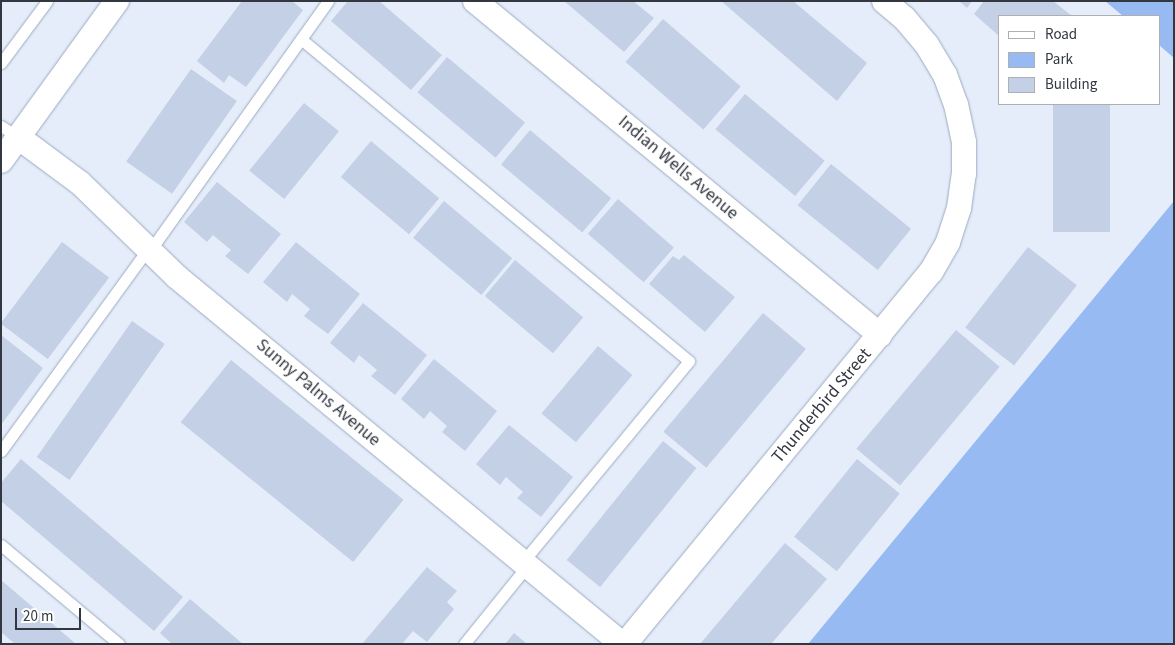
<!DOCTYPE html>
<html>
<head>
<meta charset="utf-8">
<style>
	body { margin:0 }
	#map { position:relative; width:1175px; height:645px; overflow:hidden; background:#e5edfb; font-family:"Source Sans 3",sans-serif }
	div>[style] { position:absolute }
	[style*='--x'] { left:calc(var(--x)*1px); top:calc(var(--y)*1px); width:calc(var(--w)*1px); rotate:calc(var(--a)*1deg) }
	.green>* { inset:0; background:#97baf3 }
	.building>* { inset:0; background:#c3d0e6; transform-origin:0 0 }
	.roads { filter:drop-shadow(0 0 1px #9caabf) drop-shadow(0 0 1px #9caabf) }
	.lane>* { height:11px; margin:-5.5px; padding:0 5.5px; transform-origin:5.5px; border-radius:5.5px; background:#fff }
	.street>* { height:24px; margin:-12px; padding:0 12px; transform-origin:12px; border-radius:12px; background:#fff }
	span { translate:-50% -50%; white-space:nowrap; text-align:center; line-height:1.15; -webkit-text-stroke:4px #fff; paint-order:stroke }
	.street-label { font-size:18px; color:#323740 }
	.frame { position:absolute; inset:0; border:2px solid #323740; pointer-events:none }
	.legend { position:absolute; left:998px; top:15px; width:162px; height:90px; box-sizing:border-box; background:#fff; border:1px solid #adafb3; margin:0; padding:6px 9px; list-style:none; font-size:15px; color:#323740 }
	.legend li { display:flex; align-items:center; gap:10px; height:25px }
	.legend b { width:25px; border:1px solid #adafb3 }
	.scale { position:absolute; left:15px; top:608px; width:66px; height:22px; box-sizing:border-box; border:2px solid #323740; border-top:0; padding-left:6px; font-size:15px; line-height:18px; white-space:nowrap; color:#323740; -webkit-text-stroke:4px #fff; paint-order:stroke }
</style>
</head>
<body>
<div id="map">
	<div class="green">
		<div style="clip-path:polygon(1105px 1px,1174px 1px,1174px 58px,1159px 45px,1159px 16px,1123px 16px)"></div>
		<div style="clip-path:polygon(1174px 201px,1174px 644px,808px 644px)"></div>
	</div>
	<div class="building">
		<div style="clip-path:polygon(242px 1px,292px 1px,303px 10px,246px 87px,229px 75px,224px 83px,197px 61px)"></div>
		<div style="clip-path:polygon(348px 1px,379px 1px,442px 55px,411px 90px,331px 21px)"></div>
		<div style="clip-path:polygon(564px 1px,633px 1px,654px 18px,624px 52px)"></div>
		<div style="clip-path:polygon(721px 1px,793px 1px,867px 63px,837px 101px)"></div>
		<div style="clip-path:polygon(959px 1px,972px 1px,967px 8px)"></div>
		<div style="clip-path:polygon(984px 1px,1053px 1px,1072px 16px,999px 16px,999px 36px,974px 14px)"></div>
		<div style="left:663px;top:19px;width:103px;height:57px;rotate:41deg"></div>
		<div style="left:447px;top:57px;width:102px;height:46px;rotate:40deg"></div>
		<div style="left:191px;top:69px;width:56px;height:113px;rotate:35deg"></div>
		<div style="left:745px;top:94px;width:104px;height:46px;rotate:40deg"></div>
		<div style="left:304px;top:103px;width:45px;height:87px;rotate:39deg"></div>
		<div style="left:1053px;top:104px;width:57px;height:128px"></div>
		<div style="left:530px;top:130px;width:106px;height:45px;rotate:40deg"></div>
		<div style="left:371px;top:141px;width:89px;height:47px;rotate:40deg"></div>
		<div style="left:831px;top:164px;width:103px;height:53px;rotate:39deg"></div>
		<div style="clip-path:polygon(217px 182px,281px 234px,248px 274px,225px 256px,231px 250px,213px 235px,207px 242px,184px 222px)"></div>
		<div style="left:618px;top:199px;width:74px;height:46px;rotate:41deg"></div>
		<div style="left:444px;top:201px;width:89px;height:48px;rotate:40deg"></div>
		<div style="left:62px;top:242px;width:59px;height:102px;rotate:37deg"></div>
		<div style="clip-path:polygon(296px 242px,360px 294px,328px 334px,304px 316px,310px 309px,292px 294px,287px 302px,263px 282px)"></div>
		<div style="left:1028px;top:247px;width:62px;height:102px;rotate:38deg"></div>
		<div style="clip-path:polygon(684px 255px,735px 297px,705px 332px,649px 284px,673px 256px,679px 260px)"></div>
		<div style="left:515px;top:260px;width:89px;height:47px;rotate:40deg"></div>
		<div style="clip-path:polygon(363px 303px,427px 355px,395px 395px,371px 376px,377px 370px,359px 355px,354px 363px,330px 343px)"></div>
		<div style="left:763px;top:313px;width:56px;height:155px;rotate:40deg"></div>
		<div style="left:132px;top:321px;width:40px;height:166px;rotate:35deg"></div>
		<div style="left:956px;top:330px;width:57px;height:155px;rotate:40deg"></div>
		<div style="clip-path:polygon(1px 335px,43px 368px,1px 425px)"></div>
		<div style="left:598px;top:346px;width:45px;height:88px;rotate:40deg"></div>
		<div style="clip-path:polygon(434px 359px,497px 411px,465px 451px,442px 432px,447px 426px,430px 411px,424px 419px,401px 399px)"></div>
		<div style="left:231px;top:360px;width:222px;height:80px;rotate:39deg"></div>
		<div style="clip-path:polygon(509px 425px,573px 477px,541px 517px,517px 498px,523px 492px,506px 477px,500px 485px,476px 464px)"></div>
		<div style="left:663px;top:441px;width:43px;height:153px;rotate:39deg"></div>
		<div style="clip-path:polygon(21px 459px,183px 597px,154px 631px,1px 501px,1px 483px)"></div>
		<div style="left:857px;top:459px;width:55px;height:100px;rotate:39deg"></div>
		<div style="clip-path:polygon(785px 543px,827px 579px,771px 644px,700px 644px)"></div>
		<div style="clip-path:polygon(427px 567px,457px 591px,447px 602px,454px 609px,427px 642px,413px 631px,402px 644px,362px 644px)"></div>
		<div style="clip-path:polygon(1px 580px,76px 644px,15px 644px,1px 632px)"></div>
		<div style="clip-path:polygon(190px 599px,243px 644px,172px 644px,160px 633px)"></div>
		<div style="clip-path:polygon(514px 633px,527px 644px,505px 644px)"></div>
	</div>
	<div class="roads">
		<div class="lane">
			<div style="--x:301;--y:39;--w:504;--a:39.69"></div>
			<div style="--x:689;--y:361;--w:261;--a:129.6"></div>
			<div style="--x:1;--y:63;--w:77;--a:-53.4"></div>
			<div style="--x:1;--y:126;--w:20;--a:33"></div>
			<div style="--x:149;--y:252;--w:308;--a:-54.5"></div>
			<div style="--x:1;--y:451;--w:248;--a:-54"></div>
			<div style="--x:1;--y:545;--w:154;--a:40"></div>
			<div style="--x:464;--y:644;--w:100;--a:-51.1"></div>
		</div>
		<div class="street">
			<div style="--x:475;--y:1;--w:525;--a:39.51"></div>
			<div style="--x:18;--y:137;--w:77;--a:36.6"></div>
			<div style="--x:80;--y:183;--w:135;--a:44.1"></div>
			<div style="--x:177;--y:277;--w:577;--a:39.51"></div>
			<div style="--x:1;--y:161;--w:198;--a:-54.1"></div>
			<div style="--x:625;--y:644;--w:482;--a:-50.6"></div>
			<div style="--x:931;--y:272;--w:34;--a:-60"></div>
			<div style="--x:948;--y:242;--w:36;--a:-72"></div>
			<div style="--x:959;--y:208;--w:34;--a:-82"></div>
			<div style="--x:964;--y:174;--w:32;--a:-90"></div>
			<div style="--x:964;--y:142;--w:38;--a:-102"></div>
			<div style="--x:956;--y:105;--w:32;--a:-110"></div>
			<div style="--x:945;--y:75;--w:35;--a:-121"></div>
			<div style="--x:927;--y:45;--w:35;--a:-130"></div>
			<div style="--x:904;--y:18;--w:26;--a:-140"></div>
		</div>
	</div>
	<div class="street-label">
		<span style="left:678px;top:168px;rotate:40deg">Indian Wells Avenue</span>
		<span style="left:318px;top:393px;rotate:40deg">Sunny Palms Avenue</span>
		<span style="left:822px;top:406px;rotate:-50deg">Thunderbird Street</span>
	</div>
	<div class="frame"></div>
	<ul class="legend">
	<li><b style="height:6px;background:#fff"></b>Road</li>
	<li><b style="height:14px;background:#97baf3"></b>Park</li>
	<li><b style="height:14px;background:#c3d0e6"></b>Building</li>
	</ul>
	<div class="scale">20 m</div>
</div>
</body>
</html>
